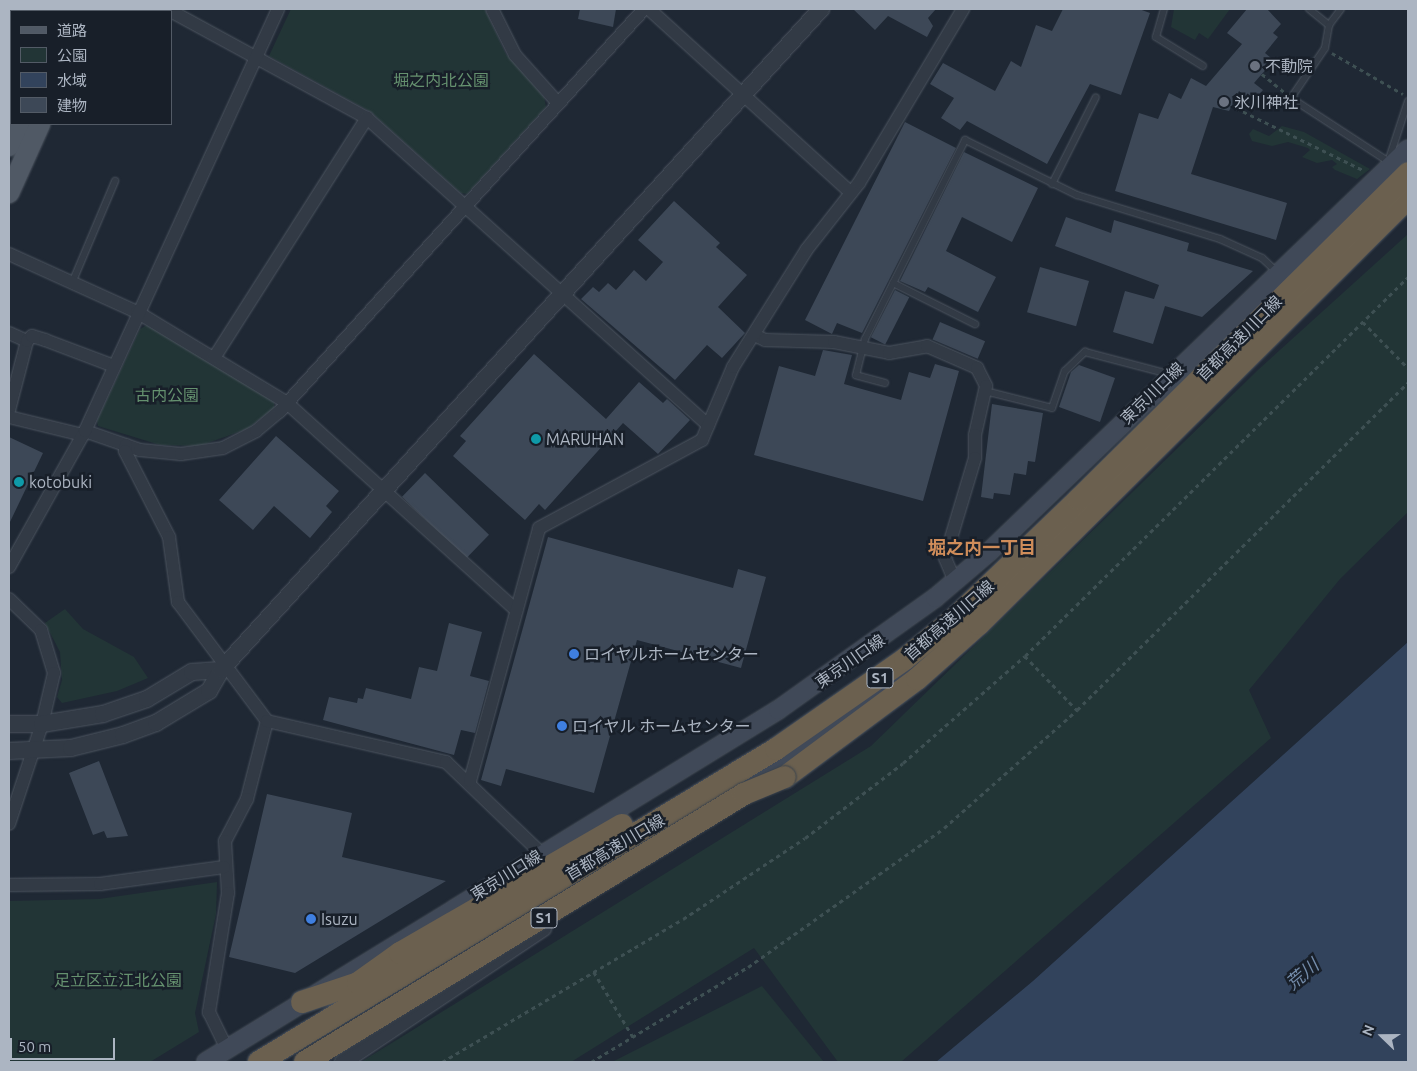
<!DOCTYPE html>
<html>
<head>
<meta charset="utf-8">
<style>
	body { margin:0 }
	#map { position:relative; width:1417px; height:1071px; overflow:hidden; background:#1f2834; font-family:Ubuntu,"Noto Sans JP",sans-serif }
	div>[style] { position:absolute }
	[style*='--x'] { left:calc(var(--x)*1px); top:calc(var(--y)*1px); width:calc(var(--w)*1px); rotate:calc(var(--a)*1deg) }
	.green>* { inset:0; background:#223536 }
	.water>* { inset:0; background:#32435c }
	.building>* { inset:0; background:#3d4857; transform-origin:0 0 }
	.path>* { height:2.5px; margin-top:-1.25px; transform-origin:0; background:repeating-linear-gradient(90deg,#3e5053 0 4px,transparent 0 8px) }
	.roads { filter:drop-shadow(0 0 1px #4d5560) drop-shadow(0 0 1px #4d5560) }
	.service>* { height:6px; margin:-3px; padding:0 3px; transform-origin:3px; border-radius:3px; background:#323a45 }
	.minor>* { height:12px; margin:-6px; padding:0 6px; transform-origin:6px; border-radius:6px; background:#323a45 }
	.tertiary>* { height:16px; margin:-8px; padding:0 8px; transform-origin:8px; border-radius:8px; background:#323a45 }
	.secondary>* { height:18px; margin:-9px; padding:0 9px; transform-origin:9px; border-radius:9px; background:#404958 }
	.primary>* { height:20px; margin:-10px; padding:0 10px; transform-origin:10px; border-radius:10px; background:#505965 }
	.motorway>* { height:22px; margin:-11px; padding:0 11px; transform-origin:11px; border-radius:11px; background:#6b604f }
	.bridges { filter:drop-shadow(0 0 1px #3a424c) drop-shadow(0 0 1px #3a424c) }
	.motorway-bridge>* { height:22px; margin:-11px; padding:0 11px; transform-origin:11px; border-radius:11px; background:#6b604f }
	.dots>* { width:14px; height:14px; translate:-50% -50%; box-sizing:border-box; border:2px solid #181f29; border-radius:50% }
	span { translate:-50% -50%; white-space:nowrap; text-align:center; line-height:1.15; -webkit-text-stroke:5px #181f29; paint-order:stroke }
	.shield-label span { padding:1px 4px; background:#181f29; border:1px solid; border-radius:4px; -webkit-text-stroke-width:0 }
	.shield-label { font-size:15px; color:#acb5c2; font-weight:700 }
	.poi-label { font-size:16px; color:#acb5c2 }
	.left { translate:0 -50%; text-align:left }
	.park-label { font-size:16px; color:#65916f }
	.street-label { font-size:16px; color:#acb5c2 }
	.neighbourhood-label { font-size:18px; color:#d08d5a; font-weight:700 }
	.water-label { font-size:18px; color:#748caa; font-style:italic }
	.frame { position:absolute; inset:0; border:10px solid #acb5c2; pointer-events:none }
	.legend { position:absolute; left:10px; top:10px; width:162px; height:115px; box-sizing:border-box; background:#181f29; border:1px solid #535b66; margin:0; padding:6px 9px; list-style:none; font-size:15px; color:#acb5c2 }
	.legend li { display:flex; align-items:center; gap:10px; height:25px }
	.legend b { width:25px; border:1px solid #535b66 }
	.north { position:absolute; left:1357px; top:1011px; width:50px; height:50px; -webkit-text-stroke:4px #181f29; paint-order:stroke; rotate:292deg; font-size:14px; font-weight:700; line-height:20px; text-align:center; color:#acb5c2 }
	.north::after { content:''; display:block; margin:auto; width:18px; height:22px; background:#acb5c2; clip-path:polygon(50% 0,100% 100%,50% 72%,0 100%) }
	.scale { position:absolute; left:10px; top:1038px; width:105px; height:22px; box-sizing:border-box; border:2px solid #acb5c2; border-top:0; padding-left:6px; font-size:15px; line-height:18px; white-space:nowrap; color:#acb5c2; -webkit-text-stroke:4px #181f29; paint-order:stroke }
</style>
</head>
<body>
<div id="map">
	<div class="green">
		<div style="clip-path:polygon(291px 9px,485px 10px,506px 54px,544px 97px,546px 107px,467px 194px,461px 193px,371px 112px,269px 56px)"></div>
		<div style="clip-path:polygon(1174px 9px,1230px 9px,1208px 39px,1199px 33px,1195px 40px,1171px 27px)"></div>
		<div style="clip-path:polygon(1282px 126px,1304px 132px,1370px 169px,1357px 179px,1335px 170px,1332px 167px,1337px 164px,1332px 160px,1317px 163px,1302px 157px,1310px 150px,1308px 148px,1288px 142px,1272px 146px,1252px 141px,1249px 134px,1253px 129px,1269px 136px)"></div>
		<div style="clip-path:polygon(1408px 234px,1408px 512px,1340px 579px,1249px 690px,1271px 738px,901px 1062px,838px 1062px,754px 948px,571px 1062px,361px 1062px,871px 746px,1259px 369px)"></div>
		<div style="clip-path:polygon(147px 325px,274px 400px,274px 408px,247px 429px,199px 446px,160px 445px,98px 426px,97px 421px,140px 329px)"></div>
		<div style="clip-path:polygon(65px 609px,83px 629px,134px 657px,148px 678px,117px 691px,62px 703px,57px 697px,62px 680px,60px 652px,45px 623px)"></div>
		<div style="clip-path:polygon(217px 882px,216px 914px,195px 1013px,199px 1032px,150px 1062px,9px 1062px,9px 901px,99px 899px)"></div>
		<div style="clip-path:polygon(762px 986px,824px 1062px,612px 1062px)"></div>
	</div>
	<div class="water">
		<div style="clip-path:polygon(1408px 642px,1408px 1062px,936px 1062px,1033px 981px)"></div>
	</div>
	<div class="building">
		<div style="clip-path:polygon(580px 9px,616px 9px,613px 27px,578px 19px)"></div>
		<div style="clip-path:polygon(853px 9px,936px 9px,928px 18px,933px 26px,927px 37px,888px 16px,875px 30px)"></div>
		<div style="clip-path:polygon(1063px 9px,1139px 9px,1150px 13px,1121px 95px,1090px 84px,1047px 164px,967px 121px,960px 130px,941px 118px,954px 98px,930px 84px,943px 63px,995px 91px,1011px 61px,1021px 67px,1036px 25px,1052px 31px)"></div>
		<div style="clip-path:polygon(1247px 9px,1267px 9px,1281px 24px,1273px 33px,1278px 37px,1265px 53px,1271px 58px,1265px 65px,1268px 67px,1254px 83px,1263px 90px,1253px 102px,1239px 91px,1229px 111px,1213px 107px,1191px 174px,1287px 203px,1276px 240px,1115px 191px,1139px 113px,1158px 119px,1169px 93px,1181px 99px,1191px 78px,1206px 86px,1242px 44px,1227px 33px)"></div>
		<div style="clip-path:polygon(905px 122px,956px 148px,862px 333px,837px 323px,832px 334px,805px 320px)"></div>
		<div style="clip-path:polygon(964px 152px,1038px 188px,1012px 242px,962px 217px,946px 251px,996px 277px,978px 312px,928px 287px,925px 292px,900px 281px)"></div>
		<div style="clip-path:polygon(674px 201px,720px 243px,716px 247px,747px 275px,718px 307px,745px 333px,722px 358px,707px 345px,675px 380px,581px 299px,593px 287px,599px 292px,608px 283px,616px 290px,634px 270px,646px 281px,663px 262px,638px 240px)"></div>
		<div style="clip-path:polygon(1066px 217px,1111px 233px,1114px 220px,1189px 243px,1187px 251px,1253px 271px,1202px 317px,1165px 306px,1153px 344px,1113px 332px,1125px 291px,1154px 299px,1159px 285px,1055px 246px)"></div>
		<div style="left:1040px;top:267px;width:51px;height:47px;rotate:16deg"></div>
		<div style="left:895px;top:290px;width:16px;height:53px;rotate:27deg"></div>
		<div style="left:940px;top:322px;width:49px;height:19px;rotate:23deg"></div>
		<div style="clip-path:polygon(823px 350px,852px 355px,844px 384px,901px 400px,909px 372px,930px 378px,935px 364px,959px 371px,923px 501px,754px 455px,779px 366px,815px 376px)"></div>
		<div style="clip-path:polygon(534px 354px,606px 419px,639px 382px,663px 403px,667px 399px,690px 420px,658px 454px,623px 423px,545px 510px,539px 504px,525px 520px,453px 456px,466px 441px,460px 436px)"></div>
		<div style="clip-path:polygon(1079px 365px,1115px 378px,1100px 422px,1059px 407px,1071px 372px)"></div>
		<div style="clip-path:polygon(992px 404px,1043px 413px,1035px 462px,1028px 461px,1026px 475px,1014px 473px,1010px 495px,994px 493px,993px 499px,981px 497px)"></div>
		<div style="clip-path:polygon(276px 436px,339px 491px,326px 506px,332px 512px,310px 538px,274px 506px,253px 530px,219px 500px)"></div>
		<div style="clip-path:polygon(9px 437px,43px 453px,9px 524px)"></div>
		<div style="left:425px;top:473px;width:89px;height:33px;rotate:44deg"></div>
		<div style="clip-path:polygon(548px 537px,733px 588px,738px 569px,766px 577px,741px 668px,637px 640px,594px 793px,506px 769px,501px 786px,481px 780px)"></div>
		<div style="clip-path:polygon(449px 623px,482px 632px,470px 676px,489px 681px,475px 733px,461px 730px,454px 755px,323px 720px,329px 697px,357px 703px,358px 698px,363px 699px,366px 688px,411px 699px,419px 667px,437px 671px)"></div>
		<div style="clip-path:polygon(99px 761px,128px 836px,107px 838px,104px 831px,93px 835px,69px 773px)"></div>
		<div style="clip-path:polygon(267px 794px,352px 813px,342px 857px,446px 881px,295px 973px,229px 957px)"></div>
	</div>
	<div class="path">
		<div style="--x:1332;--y:53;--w:82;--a:30"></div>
		<div style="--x:1262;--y:74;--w:28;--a:39"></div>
		<div style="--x:1236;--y:108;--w:141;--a:26"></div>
		<div style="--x:1363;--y:322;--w:64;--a:45.6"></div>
		<div style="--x:1025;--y:656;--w:75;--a:46.1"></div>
		<div style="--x:594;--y:972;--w:76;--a:59"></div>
		<div style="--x:442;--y:1062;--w:280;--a:-30.7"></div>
		<div style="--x:683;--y:919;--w:146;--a:-33.6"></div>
		<div style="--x:805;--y:838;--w:123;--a:-37.4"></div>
		<div style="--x:903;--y:763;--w:162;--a:-41.3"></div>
		<div style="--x:1025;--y:656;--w:539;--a:-44.7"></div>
		<div style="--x:591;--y:1062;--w:184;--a:-31.2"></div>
		<div style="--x:748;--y:967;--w:240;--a:-35.3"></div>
		<div style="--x:944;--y:828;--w:178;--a:-41.6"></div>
		<div style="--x:1077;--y:710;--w:466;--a:-44.7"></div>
	</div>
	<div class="roads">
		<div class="service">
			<div style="--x:1164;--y:9;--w:29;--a:106"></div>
			<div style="--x:1156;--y:37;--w:55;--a:31.7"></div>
			<div style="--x:1309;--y:9;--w:26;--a:39"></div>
			<div style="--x:1341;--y:9;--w:20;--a:127"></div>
			<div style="--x:1329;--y:25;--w:23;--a:100"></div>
			<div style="--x:1325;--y:48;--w:60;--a:124.2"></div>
			<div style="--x:1291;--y:98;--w:113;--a:33.1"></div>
			<div style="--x:1388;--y:162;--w:64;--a:-71.8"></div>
			<div style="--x:1052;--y:184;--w:97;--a:-63.2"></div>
			<div style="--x:72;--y:283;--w:111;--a:-67.1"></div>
			<div style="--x:893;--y:283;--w:92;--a:26.6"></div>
			<div style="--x:885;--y:383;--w:30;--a:-165"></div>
			<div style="--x:856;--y:375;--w:37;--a:-76"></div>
			<div style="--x:865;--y:339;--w:223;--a:-63.3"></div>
			<div style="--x:965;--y:140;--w:125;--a:26.2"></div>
			<div style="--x:1077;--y:195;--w:150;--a:17.1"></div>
			<div style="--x:1220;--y:239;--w:46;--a:24.3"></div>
			<div style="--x:1262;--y:258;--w:21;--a:43"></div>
			<div style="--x:985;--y:391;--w:69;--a:14.2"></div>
			<div style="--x:1052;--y:408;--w:39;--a:-71"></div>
			<div style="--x:1065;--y:371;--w:28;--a:-44"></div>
			<div style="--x:1085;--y:352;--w:87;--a:14.7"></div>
		</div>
		<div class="minor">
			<div style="--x:167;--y:9;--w:228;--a:28.6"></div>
			<div style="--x:367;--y:118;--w:459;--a:42"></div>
			<div style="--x:492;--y:9;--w:51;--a:63.4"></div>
			<div style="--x:515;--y:55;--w:64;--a:48.1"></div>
			<div style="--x:649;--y:9;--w:273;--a:42.3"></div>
			<div style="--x:9;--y:31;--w:2;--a:27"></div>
			<div style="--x:9;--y:254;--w:141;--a:24.4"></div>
			<div style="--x:137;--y:312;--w:175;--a:31.2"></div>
			<div style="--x:287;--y:403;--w:309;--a:42.1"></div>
			<div style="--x:9;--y:333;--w:20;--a:24"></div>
			<div style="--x:27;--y:341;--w:71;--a:104.6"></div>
			<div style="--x:754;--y:335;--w:12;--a:24"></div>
			<div style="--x:765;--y:340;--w:69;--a:1.7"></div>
			<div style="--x:834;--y:342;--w:56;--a:11.3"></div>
			<div style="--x:889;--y:353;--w:39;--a:-10"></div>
			<div style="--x:927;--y:346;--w:55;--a:23.7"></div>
			<div style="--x:977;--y:368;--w:20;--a:63"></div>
			<div style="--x:986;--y:386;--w:50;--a:102.7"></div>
			<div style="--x:975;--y:435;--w:23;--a:90"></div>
			<div style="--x:975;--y:458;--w:104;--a:106.7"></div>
			<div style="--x:945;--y:558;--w:26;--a:67"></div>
			<div style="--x:27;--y:341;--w:7;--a:-45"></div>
			<div style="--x:32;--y:336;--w:14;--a:17"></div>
			<div style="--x:45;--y:340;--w:74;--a:20.6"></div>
			<div style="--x:214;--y:358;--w:285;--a:-57.5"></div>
			<div style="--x:9;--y:417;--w:76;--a:13.7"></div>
			<div style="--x:85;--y:431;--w:58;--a:19.1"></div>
			<div style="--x:140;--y:450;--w:41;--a:5.6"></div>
			<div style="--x:181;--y:454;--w:42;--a:-8.1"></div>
			<div style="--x:223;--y:448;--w:37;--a:-27"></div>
			<div style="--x:256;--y:431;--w:30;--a:-40"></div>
			<div style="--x:279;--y:412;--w:544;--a:-47.83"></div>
			<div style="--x:126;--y:445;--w:6;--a:99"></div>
			<div style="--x:125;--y:451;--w:97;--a:62.9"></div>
			<div style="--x:169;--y:537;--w:66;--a:82.1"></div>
			<div style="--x:178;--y:602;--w:149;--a:53.2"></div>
			<div style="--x:267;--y:721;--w:81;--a:104.4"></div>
			<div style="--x:247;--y:799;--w:47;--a:117.6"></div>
			<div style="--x:225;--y:841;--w:52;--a:86.7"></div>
			<div style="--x:228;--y:893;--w:121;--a:99.1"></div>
			<div style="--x:209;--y:1012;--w:41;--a:64.1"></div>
			<div style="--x:9;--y:567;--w:156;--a:-60.8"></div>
			<div style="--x:85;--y:431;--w:464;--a:-65.4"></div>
			<div style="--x:9;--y:599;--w:45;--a:44.1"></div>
			<div style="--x:41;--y:630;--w:45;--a:73.2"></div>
			<div style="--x:54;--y:673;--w:52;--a:103.2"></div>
			<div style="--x:42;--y:724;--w:105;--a:108.3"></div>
			<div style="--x:267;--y:721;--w:184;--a:12.9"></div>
			<div style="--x:446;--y:762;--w:132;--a:43.8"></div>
			<div style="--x:470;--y:781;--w:262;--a:-74.7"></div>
			<div style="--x:539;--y:528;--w:185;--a:-28.4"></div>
			<div style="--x:702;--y:440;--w:79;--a:-67"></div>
			<div style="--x:733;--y:367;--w:139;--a:-57.9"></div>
			<div style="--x:807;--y:249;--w:84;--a:-51.8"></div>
			<div style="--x:859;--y:183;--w:203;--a:-59.1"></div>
			<div style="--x:9;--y:885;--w:91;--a:-0.6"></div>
			<div style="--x:100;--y:884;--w:125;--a:-7.8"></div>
		</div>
		<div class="tertiary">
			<div style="--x:9;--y:724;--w:33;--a:0"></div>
			<div style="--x:42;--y:724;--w:62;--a:-9.3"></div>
			<div style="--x:103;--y:714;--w:46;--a:-18.8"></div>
			<div style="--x:147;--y:699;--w:52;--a:-31"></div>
			<div style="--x:192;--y:672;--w:29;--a:-4"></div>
			<div style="--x:9;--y:751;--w:62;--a:-2.8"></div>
			<div style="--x:71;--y:748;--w:54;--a:-14"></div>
			<div style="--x:123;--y:735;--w:35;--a:-20"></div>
			<div style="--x:156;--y:723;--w:62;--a:-31.1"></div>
			<div style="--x:209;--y:691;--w:24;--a:-60"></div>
			<div style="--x:221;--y:670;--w:893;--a:-47.77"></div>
			<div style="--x:343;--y:1062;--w:241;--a:-33.8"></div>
		</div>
		<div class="secondary">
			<div style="--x:739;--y:789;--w:129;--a:-32.9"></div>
			<div style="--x:847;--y:719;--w:90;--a:-39.2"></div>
			<div style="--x:206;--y:1062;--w:672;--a:-31.61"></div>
			<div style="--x:778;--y:710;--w:193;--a:-35.5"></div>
			<div style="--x:935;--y:598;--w:71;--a:-40.4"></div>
			<div style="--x:989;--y:552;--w:581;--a:-43.88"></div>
		</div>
		<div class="primary">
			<div style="--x:70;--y:11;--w:2;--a:-63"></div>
			<div style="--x:92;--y:11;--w:2;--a:-63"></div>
			<div style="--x:9;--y:146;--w:24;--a:-66"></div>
			<div style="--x:9;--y:193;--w:76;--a:-65.8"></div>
		</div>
		<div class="motorway">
			<div style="--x:785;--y:777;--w:164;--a:-36.6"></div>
			<div style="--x:917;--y:679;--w:83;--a:-41.6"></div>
			<div style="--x:979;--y:624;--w:605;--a:-44.8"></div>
			<div style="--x:302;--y:1002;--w:59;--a:-18.7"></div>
			<div style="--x:358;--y:983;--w:52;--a:-35.5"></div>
			<div style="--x:400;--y:953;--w:256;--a:-30"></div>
			<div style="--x:259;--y:1062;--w:604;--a:-31.19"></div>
			<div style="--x:776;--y:749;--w:157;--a:-34.9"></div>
			<div style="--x:905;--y:659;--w:62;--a:-39.1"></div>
			<div style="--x:953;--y:620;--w:175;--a:-43.8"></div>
			<div style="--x:1079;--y:499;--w:463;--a:-44.7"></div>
		</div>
	</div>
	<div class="bridges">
		<div class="motorway-bridge">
			<div style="--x:305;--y:1062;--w:514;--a:-31.4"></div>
			<div style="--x:744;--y:794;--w:44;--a:-22.5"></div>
		</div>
	</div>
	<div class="dots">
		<div style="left:1255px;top:66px;background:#6b7280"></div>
		<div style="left:1224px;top:102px;background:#6b7280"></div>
		<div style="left:536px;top:439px;background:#0f9aa8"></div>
		<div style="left:19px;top:482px;background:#0f9aa8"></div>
		<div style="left:574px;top:654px;background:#3f7fe0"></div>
		<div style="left:562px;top:726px;background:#3f7fe0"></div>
		<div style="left:311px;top:919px;background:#3f7fe0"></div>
	</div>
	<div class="shield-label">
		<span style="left:880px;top:678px">S1</span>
		<span style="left:544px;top:918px">S1</span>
	</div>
	<div class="poi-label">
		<span class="left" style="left:1265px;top:66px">不動院</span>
		<span class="left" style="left:1234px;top:102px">氷川神社</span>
		<span class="left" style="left:546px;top:439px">MARUHAN</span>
		<span class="left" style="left:29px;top:482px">kotobuki</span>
		<span class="left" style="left:584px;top:654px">ロイヤルホームセンター</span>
		<span class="left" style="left:572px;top:726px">ロイヤル ホームセンター</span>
		<span class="left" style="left:321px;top:919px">Isuzu</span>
	</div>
	<div class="park-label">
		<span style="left:441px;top:80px">堀之内北公園</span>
		<span style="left:167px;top:395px">古内公園</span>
		<span style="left:118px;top:980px">足立区立江北公園</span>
	</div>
	<div class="street-label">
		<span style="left:1239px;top:338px;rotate:-45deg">首都高速川口線</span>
		<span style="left:1152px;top:393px;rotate:-44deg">東京川口線</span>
		<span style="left:949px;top:620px;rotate:-41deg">首都高速川口線</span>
		<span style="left:850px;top:661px;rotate:-35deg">東京川口線</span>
		<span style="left:615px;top:847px;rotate:-31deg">首都高速川口線</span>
		<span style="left:506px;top:875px;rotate:-32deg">東京川口線</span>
	</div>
	<div class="neighbourhood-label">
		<span style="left:982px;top:547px">堀之内一丁目</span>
	</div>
	<div class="water-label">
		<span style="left:1302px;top:974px;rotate:-40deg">荒川</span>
	</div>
	<div class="frame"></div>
	<ul class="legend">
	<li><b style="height:6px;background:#505965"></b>道路</li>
	<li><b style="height:14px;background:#223536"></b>公園</li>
	<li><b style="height:14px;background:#32435c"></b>水域</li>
	<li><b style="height:14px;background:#3d4857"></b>建物</li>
	</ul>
	<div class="north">N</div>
	<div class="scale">50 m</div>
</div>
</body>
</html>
